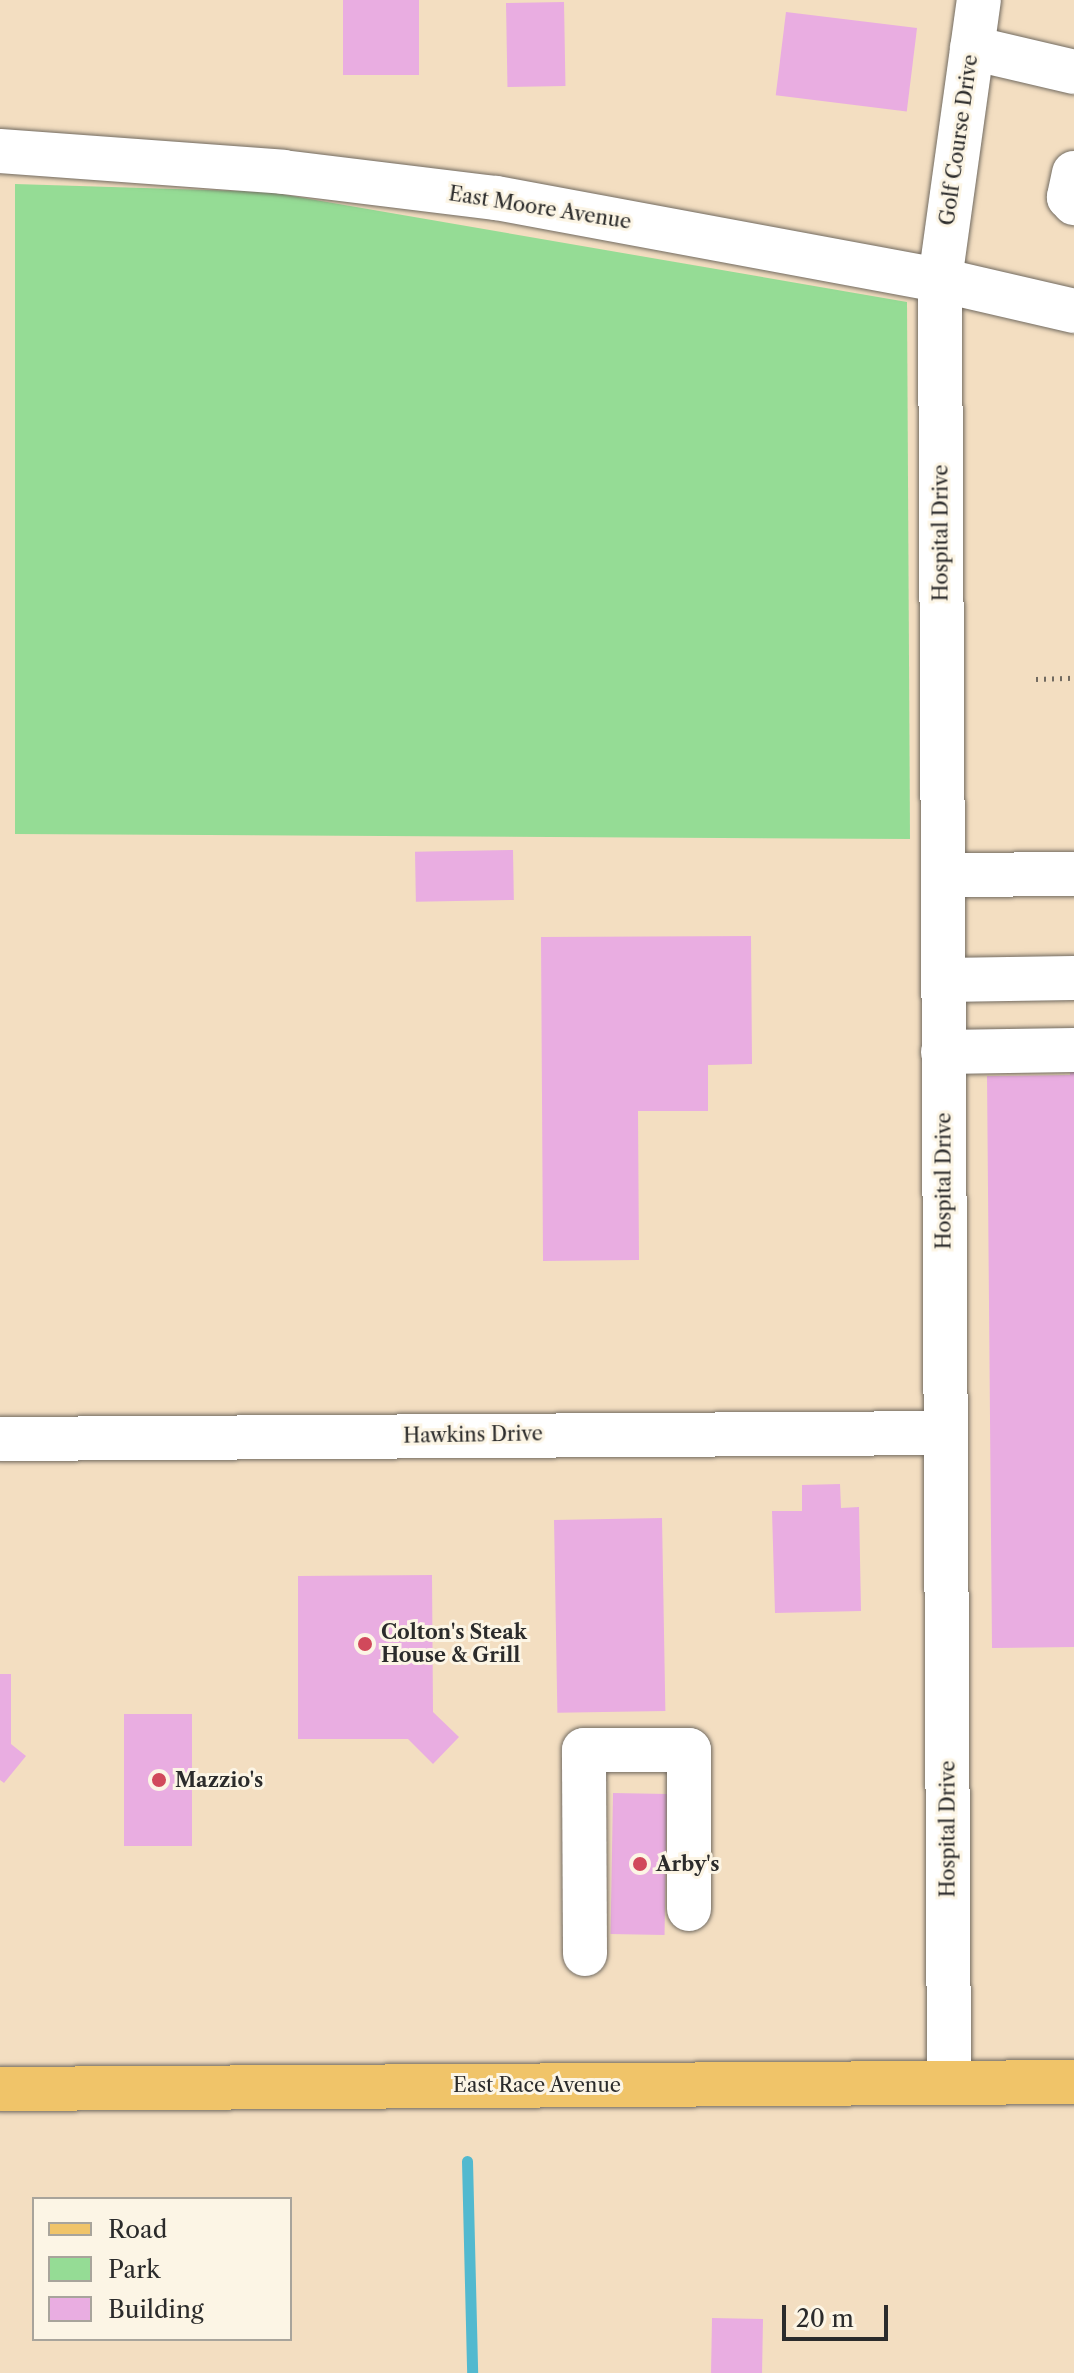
<!DOCTYPE html>
<html>
<head>
<meta charset="utf-8">
<style>
	body { margin:0 }
	#map { position:relative; width:1074px; height:2373px; overflow:hidden; background:#f3dec1; font-family:"Libre Caslon Text",serif }
	div>[style] { position:absolute }
	[style*='--x'] { left:calc(var(--x)*1px); top:calc(var(--y)*1px); width:calc(var(--w)*1px); rotate:calc(var(--a)*1deg) }
	.green>* { inset:0; background:#95dc95 }
	.stream>* { height:11px; margin:-5.5px; padding:0 5.5px; transform-origin:5.5px; border-radius:5.5px; background:#52b9cf }
	.building>* { inset:0; background:#e9ade1; transform-origin:0 0 }
	.path>* { height:5px; margin-top:-2.5px; transform-origin:0; background:repeating-linear-gradient(90deg,#716a60 0 2px,transparent 0 8px) }
	.roads { filter:drop-shadow(0 0 2px #716a60) drop-shadow(0 0 2px #716a60) }
	.minor>* { height:44px; margin:-22px; padding:0 22px; transform-origin:22px; border-radius:22px; background:#fff }
	.major>* { height:44px; margin:-22px; padding:0 22px; transform-origin:22px; border-radius:22px; background:#f0c469 }
	.dots>* { width:22px; height:22px; translate:-50% -50%; box-sizing:border-box; border:4px solid #fcf5e5; border-radius:50% }
	span { translate:-50% -50%; white-space:nowrap; text-align:center; line-height:1.15; -webkit-text-stroke:6px #fcf5e5; paint-order:stroke }
	.street-label { font-size:20px; color:#2b2b2b }
	.poi-label { font-size:20px; color:#2b2b2b; font-weight:700 }
	.left { translate:0 -50%; text-align:left }
	.legend { position:absolute; left:32px; top:2197px; width:260px; height:144px; box-sizing:border-box; background:#fcf5e5; border:2px solid #a8a49b; margin:0; padding:10px 14px; list-style:none; font-size:24px; color:#2b2b2b }
	.legend li { display:flex; align-items:center; gap:16px; height:40px }
	.legend b { width:40px; border:2px solid #a8a49b }
	.scale { position:absolute; left:782px; top:2305px; width:106px; height:36px; box-sizing:border-box; border:4px solid #2b2b2b; border-top:0; padding-left:10px; font-size:24px; line-height:28px; white-space:nowrap; color:#2b2b2b; -webkit-text-stroke:6px #fcf5e5; paint-order:stroke }
</style>
</head>
<body>
<div id="map">
	<div class="green">
		<div style="clip-path:polygon(15px 184px,269px 192px,907px 302px,910px 839px,15px 834px)"></div>
	</div>
	<div class="stream">
		<div style="--x:467;--y:2161;--w:212;--a:88.6"></div>
	</div>
	<div class="building">
		<div style="left:343px;top:0;width:76px;height:75px"></div>
		<div style="left:564px;top:2px;width:84px;height:58px;rotate:89deg"></div>
		<div style="left:786px;top:12px;width:132px;height:84px;rotate:7deg"></div>
		<div style="left:513px;top:850px;width:50px;height:98px;rotate:89deg"></div>
		<div style="clip-path:polygon(751px 936px,752px 1064px,708px 1065px,708px 1111px,638px 1111px,639px 1260px,543px 1261px,541px 937px)"></div>
		<div style="clip-path:polygon(1070px 1065px,1074px 1065px,1074px 1647px,992px 1648px,987px 1076px,1070px 1075px)"></div>
		<div style="clip-path:polygon(840px 1484px,841px 1508px,859px 1507px,861px 1611px,775px 1613px,772px 1511px,802px 1511px,802px 1485px)"></div>
		<div style="left:662px;top:1518px;width:193px;height:108px;rotate:89deg"></div>
		<div style="clip-path:polygon(432px 1575px,433px 1712px,459px 1737px,433px 1764px,408px 1739px,298px 1739px,298px 1576px)"></div>
		<div style="clip-path:polygon(0 1674px,11px 1674px,11px 1744px,26px 1756px,4px 1783px,0 1780px)"></div>
		<div style="left:124px;top:1714px;width:68px;height:132px"></div>
		<div style="left:613px;top:1793px;width:54px;height:141px;rotate:1deg"></div>
		<div style="left:712px;top:2318px;width:51px;height:55px;rotate:1deg"></div>
	</div>
	<div class="path">
		<div style="--x:1036;--y:679;--w:38;--a:-2"></div>
	</div>
	<div class="roads">
		<div class="minor">
			<div style="--x:972;--y:48;--w:105;--a:13.2"></div>
			<div style="--x:0;--y:151;--w:284;--a:4.2"></div>
			<div style="--x:283;--y:172;--w:215;--a:7"></div>
			<div style="--x:496;--y:198;--w:452;--a:10.5"></div>
			<div style="--x:940;--y:280;--w:138;--a:13"></div>
			<div style="--x:1074;--y:173;--w:25;--a:102"></div>
			<div style="--x:1069;--y:197;--w:8;--a:50"></div>
			<div style="--x:943;--y:875;--w:131;--a:-0.4"></div>
			<div style="--x:944;--y:980;--w:130;--a:-0.9"></div>
			<div style="--x:943;--y:1052;--w:131;--a:-0.9"></div>
			<div style="--x:0;--y:1439;--w:946;--a:-0.36"></div>
			<div style="--x:585;--y:1954;--w:204;--a:-90.3"></div>
			<div style="--x:584;--y:1750;--w:105;--a:0"></div>
			<div style="--x:689;--y:1750;--w:159;--a:90"></div>
			<div style="--x:949;--y:2083;--w:1803;--a:-90.29"></div>
			<div style="--x:940;--y:280;--w:283;--a:-82.1"></div>
		</div>
		<div class="major">
			<div style="--x:0;--y:2089;--w:1074;--a:-0.37"></div>
		</div>
	</div>
	<div class="dots">
		<div style="left:365px;top:1644px;background:#d1495b"></div>
		<div style="left:159px;top:1780px;background:#d1495b"></div>
		<div style="left:640px;top:1864px;background:#d1495b"></div>
	</div>
	<div class="street-label">
		<span style="left:959px;top:140px;rotate:-82deg">Golf Course Drive</span>
		<span style="left:540px;top:208px;rotate:9deg">East Moore Avenue</span>
		<span style="left:941px;top:533px;rotate:-90deg">Hospital Drive</span>
		<span style="left:944px;top:1181px;rotate:-90deg">Hospital Drive</span>
		<span style="left:473px;top:1435px;rotate:-1deg">Hawkins Drive</span>
		<span style="left:948px;top:1829px;rotate:-90deg">Hospital Drive</span>
		<span style="left:537px;top:2085px">East Race Avenue</span>
	</div>
	<div class="poi-label">
		<span class="left" style="left:381px;top:1644px">Colton's Steak<br>House &amp; Grill</span>
		<span class="left" style="left:175px;top:1780px">Mazzio's</span>
		<span class="left" style="left:656px;top:1864px">Arby's</span>
	</div>
	<ul class="legend">
	<li><b style="height:10px;background:#f0c469"></b>Road</li>
	<li><b style="height:22px;background:#95dc95"></b>Park</li>
	<li><b style="height:22px;background:#e9ade1"></b>Building</li>
	</ul>
	<div class="scale">20 m</div>
</div>
</body>
</html>
